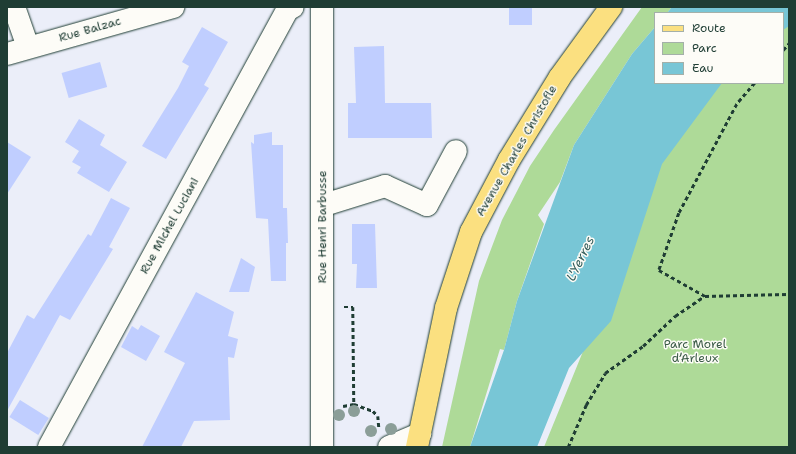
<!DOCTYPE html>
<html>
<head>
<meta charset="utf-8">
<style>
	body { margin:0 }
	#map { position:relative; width:796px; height:454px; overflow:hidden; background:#ebeef9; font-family:"Shantell Sans",sans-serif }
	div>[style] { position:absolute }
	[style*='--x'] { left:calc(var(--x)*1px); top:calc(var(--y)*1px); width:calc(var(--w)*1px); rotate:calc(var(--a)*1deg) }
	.green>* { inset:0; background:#aeda98 }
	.water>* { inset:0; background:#78c6d6 }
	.building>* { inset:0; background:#c0ceff; transform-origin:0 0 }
	.path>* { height:2.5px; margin-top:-1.25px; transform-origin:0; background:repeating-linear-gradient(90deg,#1f3d34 0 4px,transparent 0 7px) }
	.roads { filter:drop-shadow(0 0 1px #1f3d34) drop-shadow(0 0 1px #1f3d34) }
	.minor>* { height:22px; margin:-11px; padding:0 11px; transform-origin:11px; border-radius:11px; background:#fdfcf7 }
	.major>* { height:22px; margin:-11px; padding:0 11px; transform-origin:11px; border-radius:11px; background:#fbe080 }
	.trees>* { width:12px; height:12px; margin:-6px; border-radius:50%; background:#8b9e98 }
	span { translate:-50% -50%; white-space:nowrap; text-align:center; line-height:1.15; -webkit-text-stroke:3px #fdfcf7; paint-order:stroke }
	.street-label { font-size:12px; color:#1f3d34 }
	.park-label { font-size:12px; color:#3c5c48 }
	.water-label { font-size:13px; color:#355f5c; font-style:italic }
	.frame { position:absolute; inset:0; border:8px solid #1f3d34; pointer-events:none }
	.legend { position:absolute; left:654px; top:12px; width:130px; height:72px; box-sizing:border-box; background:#fdfcf7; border:1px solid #a4b0a9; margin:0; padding:5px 7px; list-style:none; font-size:12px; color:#1f3d34 }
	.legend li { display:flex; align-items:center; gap:8px; height:20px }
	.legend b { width:20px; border:1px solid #a4b0a9 }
</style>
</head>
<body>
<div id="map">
	<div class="green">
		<div style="clip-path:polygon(642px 7px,672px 7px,667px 13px,655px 13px,655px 27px,632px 54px,574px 145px,560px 182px,538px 215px,544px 224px,517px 301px,504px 350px,500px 349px,470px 447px,442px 447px,479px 281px,502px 220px,530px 166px,554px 130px)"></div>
		<div style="clip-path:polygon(789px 16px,789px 447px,544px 447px,668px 143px,719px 83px,783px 83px,783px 20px)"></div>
	</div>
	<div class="water">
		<div style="clip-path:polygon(672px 7px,789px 7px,789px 26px,783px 30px,783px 13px,667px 13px)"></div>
		<div style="clip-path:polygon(655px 27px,655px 83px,722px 83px,662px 164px,611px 321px,569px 368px,537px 447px,470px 447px,504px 350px,517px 301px,574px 145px,632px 54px)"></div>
	</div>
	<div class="building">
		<div style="left:509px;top:7px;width:23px;height:18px"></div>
		<div style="clip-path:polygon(202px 27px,228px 42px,204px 85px,209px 88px,166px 159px,142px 146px,178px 88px,189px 66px,182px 62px)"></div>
		<div style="clip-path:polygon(384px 46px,385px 103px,431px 103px,432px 138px,348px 138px,348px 103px,356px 103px,354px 47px)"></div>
		<div style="left:100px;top:62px;width:26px;height:40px;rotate:74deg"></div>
		<div style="clip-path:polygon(79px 119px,105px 135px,100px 145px,127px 162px,109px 192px,77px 173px,81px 167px,72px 162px,79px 151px,65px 142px)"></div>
		<div style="clip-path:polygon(272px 132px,272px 145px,283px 145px,283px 208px,287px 208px,288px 243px,286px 243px,286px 281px,271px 281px,268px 219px,256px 218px,251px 142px,254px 144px,254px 135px)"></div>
		<div style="clip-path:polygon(7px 142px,31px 157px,7px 194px)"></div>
		<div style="clip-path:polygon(111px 198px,130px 208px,109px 247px,113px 249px,70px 320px,60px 315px,7px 411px,7px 353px,27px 315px,34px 319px,88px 234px,91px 236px)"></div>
		<div style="clip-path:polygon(352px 224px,375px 224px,377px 288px,356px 288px,357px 264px,352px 264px)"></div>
		<div style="clip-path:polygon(241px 258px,255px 267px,249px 292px,229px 292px)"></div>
		<div style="clip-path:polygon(196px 292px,234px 312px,228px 336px,238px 339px,234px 358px,228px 357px,230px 420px,194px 421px,181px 447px,142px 447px,185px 363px,164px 352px)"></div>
		<div style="clip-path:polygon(141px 325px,160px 336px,146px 361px,121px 347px,132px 326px,138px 330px)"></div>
		<div style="left:20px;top:400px;width:34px;height:20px;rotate:32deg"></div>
	</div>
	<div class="path">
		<div style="--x:783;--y:50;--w:9;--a:-49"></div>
		<div style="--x:755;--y:83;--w:28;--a:131"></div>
		<div style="--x:737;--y:104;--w:123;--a:118"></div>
		<div style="--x:679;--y:213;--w:60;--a:109.3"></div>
		<div style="--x:659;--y:270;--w:53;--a:29.5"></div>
		<div style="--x:705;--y:296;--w:84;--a:-1.4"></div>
		<div style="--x:344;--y:307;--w:9;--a:0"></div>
		<div style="--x:353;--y:307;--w:97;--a:89.4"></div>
		<div style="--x:354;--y:404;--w:20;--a:20"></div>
		<div style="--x:373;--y:411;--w:7;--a:45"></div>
		<div style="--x:378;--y:416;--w:11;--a:85"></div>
		<div style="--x:343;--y:406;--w:11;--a:-10"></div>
		<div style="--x:568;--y:447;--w:46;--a:-66.8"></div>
		<div style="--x:586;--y:405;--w:37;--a:-59"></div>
		<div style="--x:605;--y:373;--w:47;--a:-35.4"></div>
		<div style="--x:643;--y:346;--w:44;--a:-43.2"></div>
		<div style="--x:675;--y:316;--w:36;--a:-34"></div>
	</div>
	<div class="roads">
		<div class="minor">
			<div style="--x:14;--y:7;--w:42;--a:70.7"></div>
			<div style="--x:322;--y:7;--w:440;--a:90"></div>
			<div style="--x:7;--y:54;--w:173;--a:-15.8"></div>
			<div style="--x:324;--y:205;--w:64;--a:-17.3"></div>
			<div style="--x:385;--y:186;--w:46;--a:24.3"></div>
			<div style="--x:427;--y:205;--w:61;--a:-61.8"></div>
			<div style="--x:49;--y:447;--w:499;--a:-61.4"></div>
			<div style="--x:288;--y:9;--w:5;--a:-22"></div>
			<div style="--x:389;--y:447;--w:34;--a:-23"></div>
		</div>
		<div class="major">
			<div style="--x:417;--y:447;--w:142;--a:-78.2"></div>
			<div style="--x:446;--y:308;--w:80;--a:-71.8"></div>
			<div style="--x:471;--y:232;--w:81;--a:-62.2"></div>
			<div style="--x:509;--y:160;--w:97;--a:-58.4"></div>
			<div style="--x:560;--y:77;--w:87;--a:-53.9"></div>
		</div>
	</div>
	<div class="trees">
		<div style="left:354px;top:411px"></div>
		<div style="left:339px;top:415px"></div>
		<div style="left:391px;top:429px"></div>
		<div style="left:371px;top:431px"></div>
	</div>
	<div class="street-label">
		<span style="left:90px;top:30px;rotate:-16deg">Rue Balzac</span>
		<span style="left:517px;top:151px;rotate:-60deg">Avenue Charles Christofle</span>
		<span style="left:170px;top:226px;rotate:-61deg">Rue Michel Luciani</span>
		<span style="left:323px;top:227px;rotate:-90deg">Rue Henri Barbusse</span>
	</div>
	<div class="park-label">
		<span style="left:695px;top:352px">Parc Morel<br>d’Arleux</span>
	</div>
	<div class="water-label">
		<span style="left:581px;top:259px;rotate:-64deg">L'Yerres</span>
	</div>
	<div class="frame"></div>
	<ul class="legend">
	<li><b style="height:5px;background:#fbe080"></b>Route</li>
	<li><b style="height:11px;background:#aeda98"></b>Parc</li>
	<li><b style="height:11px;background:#78c6d6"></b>Eau</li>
	</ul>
</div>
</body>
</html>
